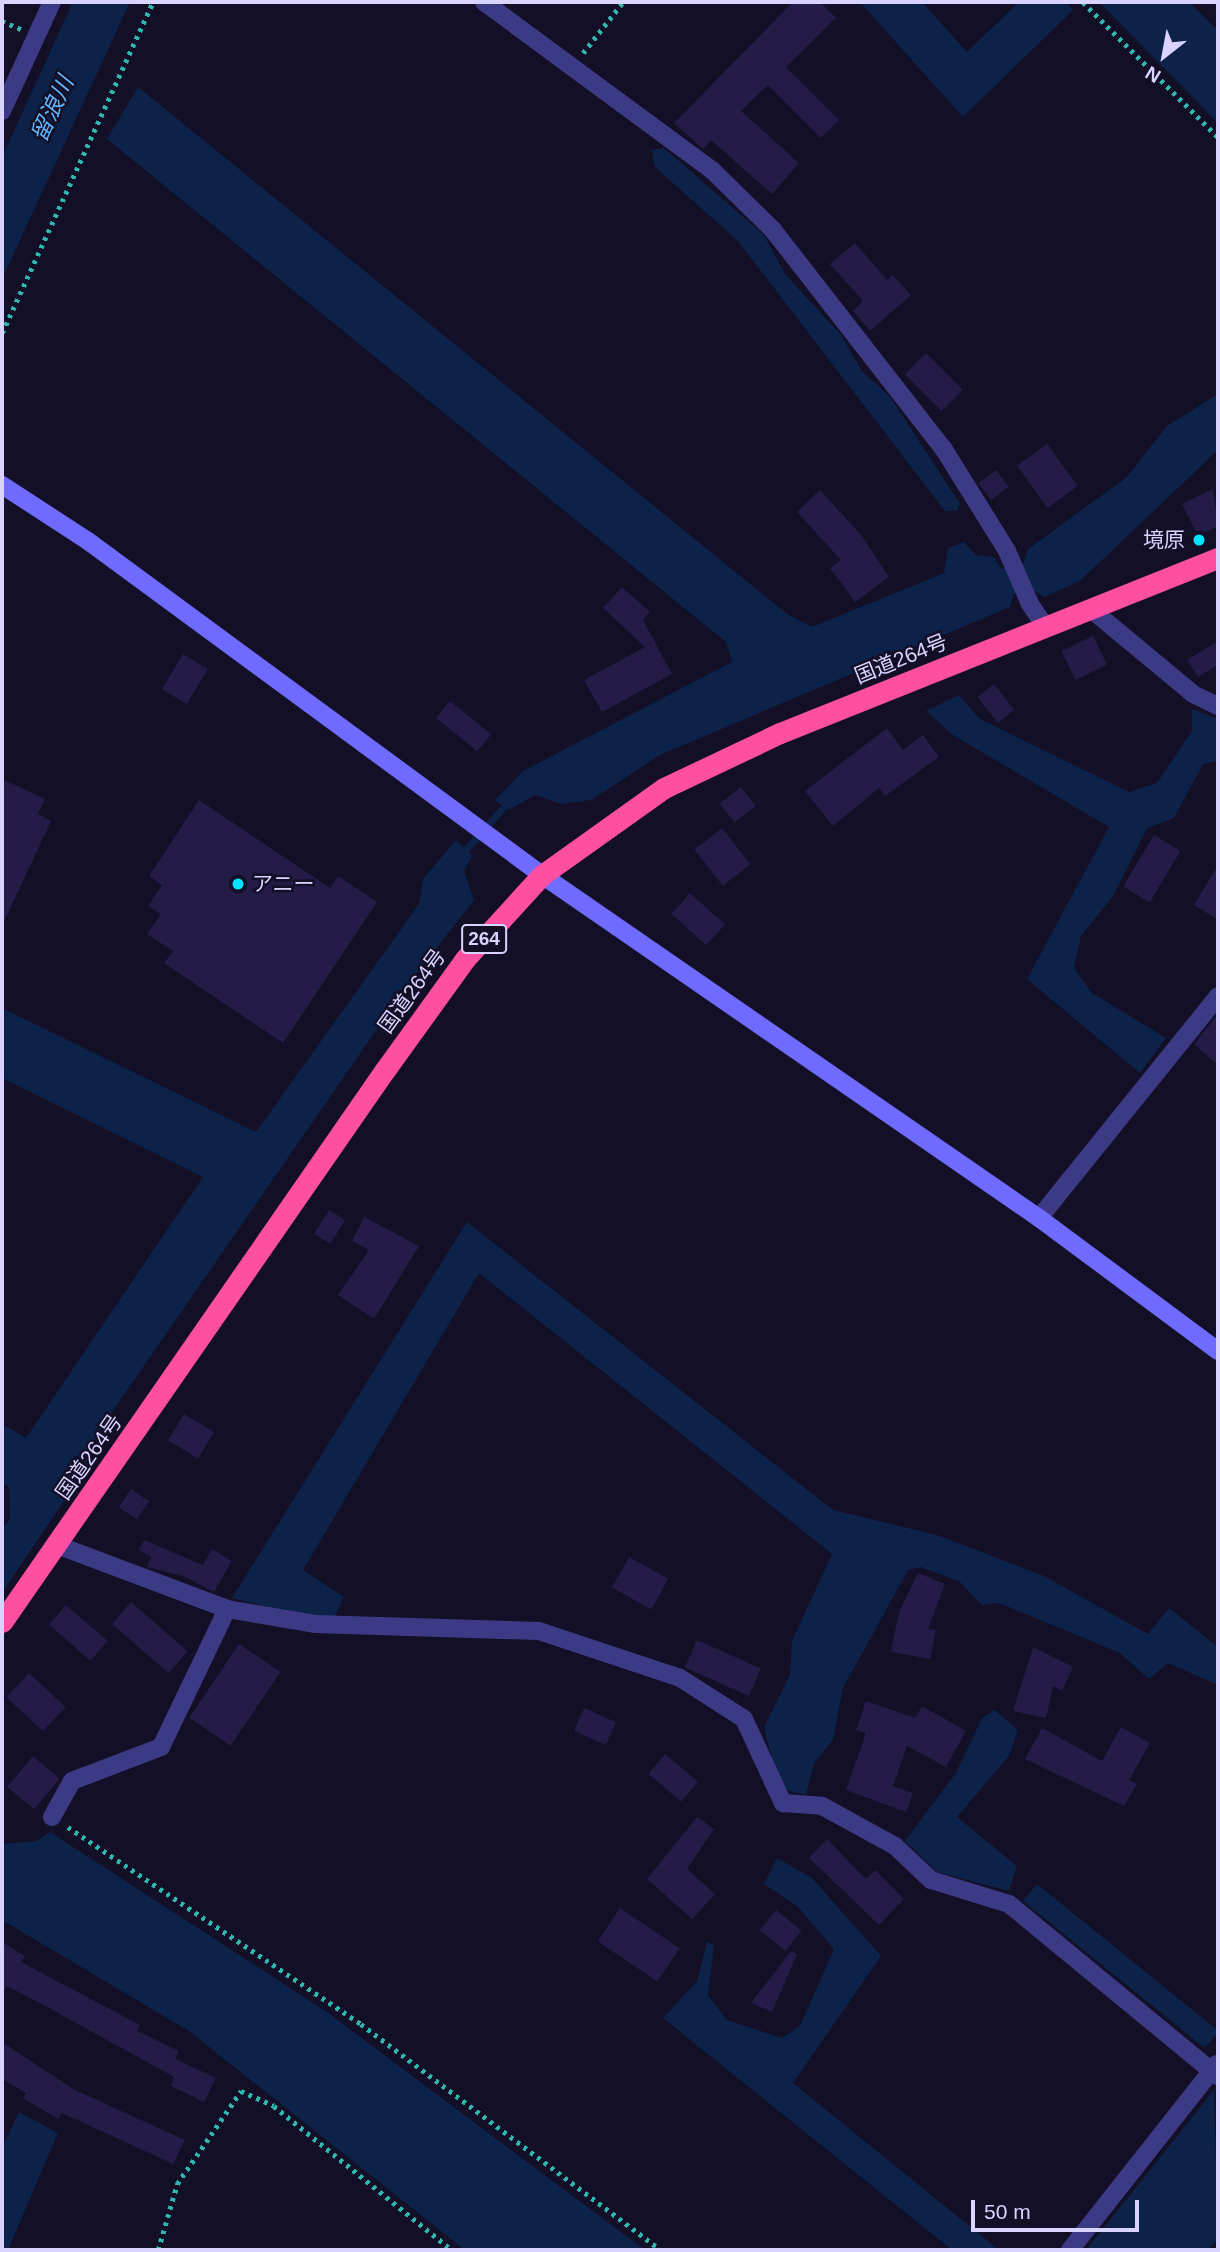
<!DOCTYPE html>
<html>
<head>
<meta charset="utf-8">
<style>
	body { margin:0 }
	#map { position:relative; width:1220px; height:2252px; overflow:hidden; background:#130f26; font-family:Arial,"Noto Sans JP",sans-serif }
	div>[style] { position:absolute }
	[style*='--x'] { left:calc(var(--x)*1px); top:calc(var(--y)*1px); width:calc(var(--w)*1px); rotate:calc(var(--a)*1deg) }
	.water>* { inset:0; background:#0c2248; transform-origin:0 0 }
	.stream>* { height:7px; margin:-3.5px; padding:0 3.5px; transform-origin:3.5px; border-radius:3.5px; background:#0c2248 }
	.building>* { inset:0; background:#241b47; transform-origin:0 0 }
	.path>* { height:4.5px; margin-top:-2.25px; transform-origin:0; background:repeating-linear-gradient(90deg,#2fb8b0 0 3.5px,transparent 0 8.5px) }
	.street>* { height:18px; margin:-9px; padding:0 9px; transform-origin:9px; border-radius:9px; background:#3d3a85 }
	.secondary>* { height:18px; margin:-9px; padding:0 9px; transform-origin:9px; border-radius:9px; background:#6f6bff }
	.highway>* { height:21px; margin:-10.5px; padding:0 10.5px; transform-origin:10.5px; border-radius:10.5px; background:#ff4fa3 }
	.dots>* { width:19px; height:19px; translate:-50% -50%; box-sizing:border-box; border:4px solid #130f26; border-radius:50% }
	span { translate:-50% -50%; white-space:nowrap; text-align:center; line-height:1.15; -webkit-text-stroke:5px #130f26; paint-order:stroke }
	.shield-label span { padding:2px 5px; background:#130f26; border:2px solid; border-radius:5px; -webkit-text-stroke-width:0 }
	.shield-label { font-size:19px; color:#d9d4ff; font-weight:700 }
	.poi-label { font-size:21px; color:#d9d4ff }
	.right { translate:-100% -50%; text-align:right }
	.left { translate:0 -50%; text-align:left }
	.street-label { font-size:21px; color:#d9d4ff }
	.water-label { font-size:23px; color:#62b6ff; font-style:italic }
	.frame { position:absolute; inset:0; border:4px solid #d9d4ff; pointer-events:none }
	.north { position:absolute; left:1129px; top:21px; width:70px; height:70px; -webkit-text-stroke:5px #130f26; paint-order:stroke; rotate:211deg; font-size:19px; font-weight:700; line-height:28px; text-align:center; color:#d9d4ff }
	.north::after { content:''; display:block; margin:auto; width:24px; height:32px; background:#d9d4ff; clip-path:polygon(50% 0,100% 100%,50% 72%,0 100%) }
	.scale { position:absolute; left:971px; top:2200px; width:168px; height:32px; box-sizing:border-box; border:4px solid #d9d4ff; border-top:0; padding-left:9px; font-size:21px; line-height:24px; white-space:nowrap; color:#d9d4ff; -webkit-text-stroke:5px #130f26; paint-order:stroke }
</style>
</head>
<body>
<div id="map">
	<div class="water">
		<div style="clip-path:polygon(73px 2px,130px 2px,2px 279px,2px 157px)"></div>
		<div style="clip-path:polygon(860px 2px,922px 2px,967px 52px,1019px 2px,1065px 2px,1073px 10px,963px 117px)"></div>
		<div style="clip-path:polygon(1099px 2px,1189px 2px,1218px 30px,1218px 123px)"></div>
		<div style="clip-path:polygon(138px 87px,787px 614px,812px 627px,944px 573px,948px 548px,964px 542px,976px 555px,994px 557px,1001px 569px,1024px 563px,1028px 549px,1127px 477px,1167px 426px,1218px 394px,1218px 450px,1081px 580px,1045px 597px,1030px 589px,1014px 594px,1010px 607px,660px 755px,591px 800px,561px 804px,535px 795px,509px 810px,495px 800px,523px 771px,732px 662px,726px 642px,107px 139px)"></div>
		<div style="clip-path:polygon(664px 148px,764px 235px,785px 274px,841px 335px,862px 371px,891px 398px,960px 504px,957px 511px,945px 511px,738px 241px,654px 166px,652px 150px)"></div>
		<div style="clip-path:polygon(959px 695px,980px 719px,1129px 792px,1157px 783px,1192px 731px,1192px 709px,1218px 719px,1218px 761px,1203px 764px,1174px 818px,1147px 828px,1113px 896px,1081px 936px,1074px 968px,1092px 993px,1166px 1038px,1140px 1073px,1027px 979px,1109px 827px,953px 735px,926px 711px)"></div>
		<div style="clip-path:polygon(456px 840px,472px 856px,464px 871px,474px 900px,404px 990px,112px 1412px,107px 1437px,2px 1593px,2px 1530px,10px 1518px,9px 1487px,2px 1483px,2px 1424px,26px 1438px,203px 1177px,2px 1078px,2px 1008px,256px 1132px,419px 904px,423px 879px)"></div>
		<div style="clip-path:polygon(467px 1222px,833px 1510px,937px 1535px,1044px 1576px,1148px 1634px,1169px 1608px,1218px 1647px,1218px 1685px,1168px 1663px,1149px 1679px,1120px 1653px,999px 1603px,982px 1605px,960px 1582px,921px 1567px,908px 1570px,843px 1688px,833px 1740px,814px 1763px,806px 1795px,787px 1790px,775px 1772px,764px 1727px,790px 1675px,792px 1641px,832px 1554px,479px 1273px,303px 1570px,344px 1597px,335px 1616px,305px 1616px,232px 1598px)"></div>
		<div style="clip-path:polygon(995px 1710px,1018px 1730px,1009px 1756px,957px 1817px,1017px 1866px,1009px 1891px,937px 1872px,905px 1841px,956px 1773px,982px 1718px)"></div>
		<div style="clip-path:polygon(50px 1832px,327px 2012px,645px 2250px,465px 2250px,189px 2031px,2px 1920px,2px 1844px,37px 1841px)"></div>
		<div style="clip-path:polygon(777px 1858px,812px 1878px,881px 1956px,793px 2083px,999px 2250px,952px 2250px,663px 2018px,697px 1981px,707px 1942px,714px 1945px,708px 1995px,727px 2020px,782px 2038px,800px 2026px,834px 1949px,797px 1906px,764px 1884px)"></div>
		<div style="left:1037px;top:1884px;width:234px;height:22px;rotate:39deg"></div>
		<div style="clip-path:polygon(1214px 2090px,1218px 2238px,1208px 2250px,1086px 2250px)"></div>
		<div style="clip-path:polygon(19px 2112px,58px 2133px,8px 2250px,2px 2250px,2px 2148px)"></div>
	</div>
	<div class="stream">
		<div style="--x:461;--y:855;--w:72;--a:-48.4"></div>
	</div>
	<div class="building">
		<div style="clip-path:polygon(793px 2px,820px 2px,836px 18px,786px 67px,839px 120px,821px 138px,768px 85px,741px 111px,799px 163px,772px 194px,711px 140px,703px 149px,674px 123px)"></div>
		<div style="clip-path:polygon(855px 243px,887px 280px,893px 275px,911px 295px,870px 331px,853px 311px,863px 301px,830px 264px)"></div>
		<div style="left:926px;top:353px;width:52px;height:30px;rotate:45deg"></div>
		<div style="left:1047px;top:444px;width:52px;height:37px;rotate:54deg"></div>
		<div style="left:996px;top:470px;width:21px;height:22px;rotate:53deg"></div>
		<div style="clip-path:polygon(1213px 489px,1218px 526px,1198px 536px,1182px 504px)"></div>
		<div style="clip-path:polygon(820px 490px,862px 536px,889px 577px,855px 602px,830px 568px,841px 560px,797px 512px)"></div>
		<div style="clip-path:polygon(622px 587px,650px 612px,643px 620px,672px 674px,602px 712px,584px 680px,645px 647px,603px 608px)"></div>
		<div style="left:1093px;top:636px;width:32px;height:35px;rotate:64deg"></div>
		<div style="clip-path:polygon(1218px 641px,1218px 665px,1198px 677px,1187px 660px)"></div>
		<div style="left:183px;top:654px;width:29px;height:41px;rotate:31deg"></div>
		<div style="left:994px;top:684px;width:33px;height:21px;rotate:52deg"></div>
		<div style="left:450px;top:701px;width:53px;height:22px;rotate:39deg"></div>
		<div style="clip-path:polygon(887px 728px,903px 750px,923px 735px,939px 757px,885px 796px,879px 788px,833px 826px,805px 791px)"></div>
		<div style="clip-path:polygon(2px 779px,45px 799px,38px 814px,51px 821px,2px 926px)"></div>
		<div style="left:741px;top:787px;width:24px;height:27px;rotate:52deg"></div>
		<div style="clip-path:polygon(199px 800px,330px 888px,338px 876px,377px 902px,283px 1043px,164px 963px,173px 951px,147px 934px,161px 914px,148px 906px,162px 885px,149px 876px)"></div>
		<div style="left:722px;top:828px;width:46px;height:35px;rotate:52deg"></div>
		<div style="left:1154px;top:835px;width:31px;height:60px;rotate:31deg"></div>
		<div style="clip-path:polygon(1218px 865px,1218px 920px,1194px 905px)"></div>
		<div style="left:690px;top:893px;width:47px;height:28px;rotate:42deg"></div>
		<div style="clip-path:polygon(1218px 1014px,1218px 1065px,1194px 1044px)"></div>
		<div style="left:329px;top:1210px;width:19px;height:28px;rotate:32deg"></div>
		<div style="clip-path:polygon(364px 1217px,419px 1246px,374px 1319px,338px 1295px,369px 1250px,352px 1241px)"></div>
		<div style="left:184px;top:1414px;width:35px;height:31px;rotate:31deg"></div>
		<div style="left:131px;top:1489px;width:22px;height:22px;rotate:34deg"></div>
		<div style="clip-path:polygon(144px 1540px,203px 1565px,212px 1549px,232px 1561px,214px 1592px,183px 1576px,147px 1567px,151px 1557px,139px 1550px)"></div>
		<div style="left:629px;top:1557px;width:45px;height:35px;rotate:29deg"></div>
		<div style="clip-path:polygon(918px 1573px,945px 1584px,928px 1629px,936px 1630px,930px 1659px,891px 1652px,899px 1612px)"></div>
		<div style="left:131px;top:1602px;width:75px;height:29px;rotate:41deg"></div>
		<div style="left:66px;top:1605px;width:55px;height:26px;rotate:41deg"></div>
		<div style="left:697px;top:1640px;width:70px;height:30px;rotate:24deg"></div>
		<div style="left:239px;top:1644px;width:50px;height:89px;rotate:34deg"></div>
		<div style="clip-path:polygon(1033px 1647px,1073px 1667px,1062px 1691px,1053px 1686px,1046px 1718px,1013px 1711px)"></div>
		<div style="left:29px;top:1673px;width:50px;height:33px;rotate:43deg"></div>
		<div style="clip-path:polygon(866px 1701px,915px 1718px,922px 1706px,966px 1731px,946px 1767px,907px 1746px,893px 1786px,913px 1793px,906px 1812px,846px 1790px,866px 1733px,856px 1730px)"></div>
		<div style="left:584px;top:1708px;width:35px;height:25px;rotate:24deg"></div>
		<div style="clip-path:polygon(1121px 1727px,1150px 1743px,1129px 1780px,1137px 1784px,1124px 1806px,1025px 1759px,1042px 1728px,1102px 1761px)"></div>
		<div style="left:665px;top:1754px;width:43px;height:26px;rotate:40deg"></div>
		<div style="left:33px;top:1756px;width:35px;height:40px;rotate:40deg"></div>
		<div style="clip-path:polygon(697px 1817px,714px 1829px,687px 1869px,715px 1894px,692px 1919px,647px 1879px)"></div>
		<div style="clip-path:polygon(827px 1839px,866px 1879px,875px 1870px,904px 1899px,879px 1925px,809px 1858px)"></div>
		<div style="left:620px;top:1908px;width:72px;height:40px;rotate:34deg"></div>
		<div style="left:776px;top:1910px;width:33px;height:26px;rotate:39deg"></div>
		<div style="clip-path:polygon(2px 1942px,25px 1956px,21px 1962px,140px 2025px,137px 2031px,179px 2051px,175px 2059px,216px 2078px,204px 2102px,171px 2086px,174px 2077px,40px 2003px,7px 1986px,2px 1995px)"></div>
		<div style="clip-path:polygon(791px 1951px,797px 1954px,772px 2012px,751px 2003px)"></div>
		<div style="clip-path:polygon(2px 2042px,75px 2090px,185px 2140px,173px 2164px,62px 2113px,58px 2119px,23px 2098px,26px 2093px,2px 2079px)"></div>
	</div>
	<div class="path">
		<div style="--x:1083;--y:2;--w:191;--a:45"></div>
		<div style="--x:2;--y:21;--w:21;--a:23"></div>
		<div style="--x:583;--y:53;--w:65;--a:-51.9"></div>
		<div style="--x:2;--y:333;--w:364;--a:-65.5"></div>
		<div style="--x:68;--y:1827;--w:353;--a:33.9"></div>
		<div style="--x:361;--y:2024;--w:376;--a:37"></div>
		<div style="--x:158;--y:2250;--w:69;--a:-73.9"></div>
		<div style="--x:177;--y:2184;--w:113;--a:-55.5"></div>
		<div style="--x:241;--y:2091;--w:36;--a:24"></div>
		<div style="--x:274;--y:2106;--w:229;--a:39"></div>
	</div>
	<div class="street">
		<div style="--x:484;--y:2;--w:283;--a:36.4"></div>
		<div style="--x:712;--y:170;--w:86;--a:44.5"></div>
		<div style="--x:773;--y:230;--w:276;--a:52.1"></div>
		<div style="--x:943;--y:448;--w:121;--a:58.1"></div>
		<div style="--x:1007;--y:551;--w:58;--a:66.5"></div>
		<div style="--x:1030;--y:604;--w:29;--a:56"></div>
		<div style="--x:2;--y:111;--w:120;--a:-65.4"></div>
		<div style="--x:1092;--y:610;--w:131;--a:39.7"></div>
		<div style="--x:1193;--y:694;--w:28;--a:26"></div>
		<div style="--x:1039;--y:1218;--w:285;--a:-51.1"></div>
		<div style="--x:57;--y:1545;--w:182;--a:20.6"></div>
		<div style="--x:227;--y:1609;--w:89;--a:9.7"></div>
		<div style="--x:315;--y:1624;--w:224;--a:1.8"></div>
		<div style="--x:539;--y:1631;--w:149;--a:18.4"></div>
		<div style="--x:680;--y:1678;--w:76;--a:32.6"></div>
		<div style="--x:744;--y:1719;--w:93;--a:65.1"></div>
		<div style="--x:783;--y:1803;--w:39;--a:4"></div>
		<div style="--x:822;--y:1806;--w:83;--a:28.7"></div>
		<div style="--x:895;--y:1846;--w:50;--a:43.4"></div>
		<div style="--x:931;--y:1880;--w:82;--a:17.1"></div>
		<div style="--x:1009;--y:1904;--w:271;--a:39.5"></div>
		<div style="--x:52;--y:1817;--w:41;--a:-60.9"></div>
		<div style="--x:72;--y:1781;--w:95;--a:-20.9"></div>
		<div style="--x:161;--y:1747;--w:153;--a:-64.4"></div>
		<div style="--x:1070;--y:2250;--w:237;--a:-51.7"></div>
	</div>
	<div class="secondary">
		<div style="--x:2;--y:485;--w:103;--a:33.1"></div>
		<div style="--x:88;--y:541;--w:564;--a:36.34"></div>
		<div style="--x:542;--y:875;--w:604;--a:34.61"></div>
		<div style="--x:1039;--y:1218;--w:223;--a:36.6"></div>
	</div>
	<div class="highway">
		<div style="--x:2;--y:1622;--w:672;--a:-55.25"></div>
		<div style="--x:385;--y:1070;--w:137;--a:-54.2"></div>
		<div style="--x:465;--y:959;--w:114;--a:-47.5"></div>
		<div style="--x:542;--y:875;--w:150;--a:-35.5"></div>
		<div style="--x:664;--y:788;--w:128;--a:-25.4"></div>
		<div style="--x:780;--y:733;--w:472;--a:-21.8"></div>
	</div>
	<div class="dots">
		<div style="left:1199px;top:540px;background:#00e5ff"></div>
		<div style="left:238px;top:884px;background:#00e5ff"></div>
	</div>
	<div class="shield-label">
		<span style="left:484px;top:939px">264</span>
	</div>
	<div class="poi-label">
		<span class="right" style="left:1185px;top:540px">境原</span>
		<span class="left" style="left:252px;top:884px">アニー</span>
	</div>
	<div class="street-label">
		<span style="left:901px;top:659px;rotate:-22deg">国道264号</span>
		<span style="left:412px;top:991px;rotate:-54deg">国道264号</span>
		<span style="left:89px;top:1457px;rotate:-55deg">国道264号</span>
	</div>
	<div class="water-label">
		<span style="left:52px;top:109px;rotate:-65deg">留浪川</span>
	</div>
	<div class="frame"></div>
	<div class="north">N</div>
	<div class="scale">50 m</div>
</div>
</body>
</html>
